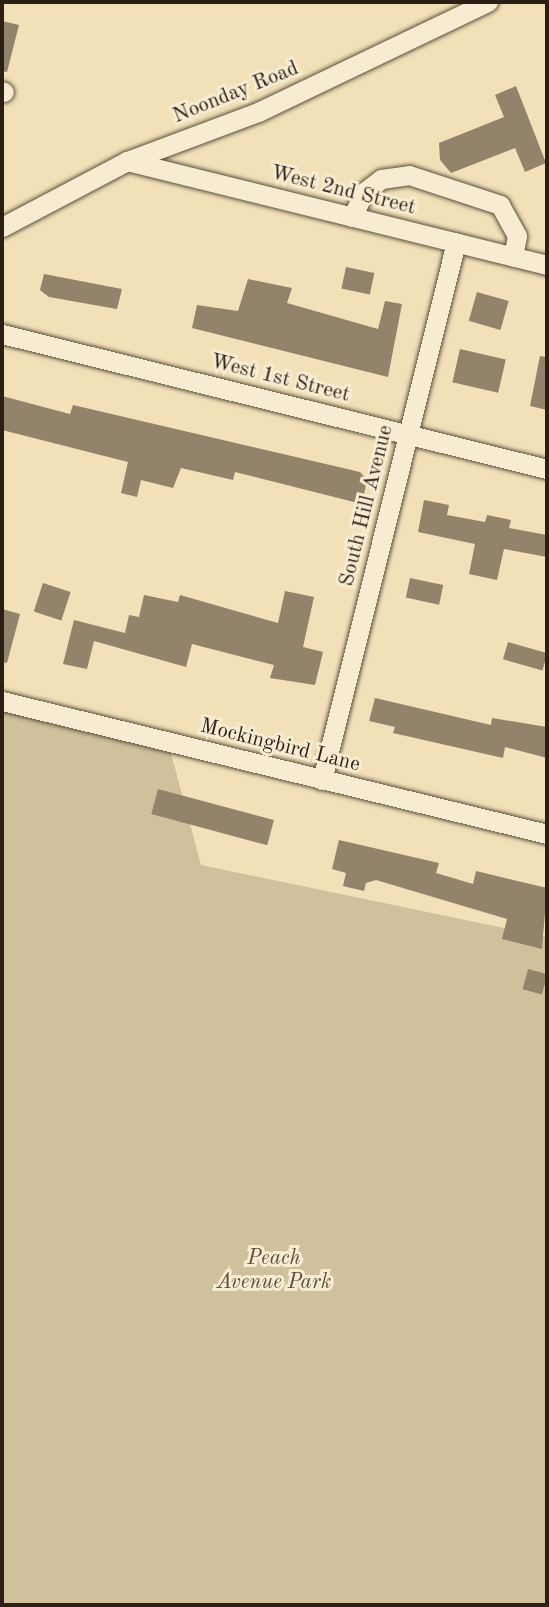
<!DOCTYPE html>
<html>
<head>
<meta charset="utf-8">
<style>
	body { margin:0 }
	#map { position:relative; width:549px; height:1607px; overflow:hidden; background:#f2e1b8; font-family:"Old Standard TT",serif }
	div>[style] { position:absolute }
	[style*='--x'] { left:calc(var(--x)*1px); top:calc(var(--y)*1px); width:calc(var(--w)*1px); rotate:calc(var(--a)*1deg) }
	.green>* { inset:0; background:#d0c09c }
	.building>* { inset:0; background:#92836a; transform-origin:0 0 }
	.roads { filter:drop-shadow(0 0 2px #5c4f3e) drop-shadow(0 0 2px #5c4f3e) }
	.minor>* { height:19px; margin:-9.5px; padding:0 9.5px; transform-origin:9.5px; border-radius:9.5px; background:#f7ecd1 }
	span { translate:-50% -50%; white-space:nowrap; text-align:center; line-height:1.15; -webkit-text-stroke:6px #f7ecd1; paint-order:stroke }
	.street-label { font-size:21px; color:#2a1e15 }
	.park-label { font-size:21px; color:#5c4f3e; font-style:italic }
	.frame { position:absolute; inset:0; border:4px solid #2a1e15; pointer-events:none }
</style>
</head>
<body>
<div id="map">
	<div class="green">
		<div style="clip-path:polygon(2px 701px,168px 742px,201px 865px,547px 937px,547px 1605px,2px 1605px)"></div>
	</div>
	<div class="building">
		<div style="clip-path:polygon(2px 21px,19px 25px,7px 72px,2px 71px)"></div>
		<div style="clip-path:polygon(516px 86px,546px 163px,525px 172px,515px 148px,451px 173px,440px 160px,439px 143px,504px 117px,495px 95px)"></div>
		<div style="left:346px;top:267px;width:29px;height:22px;rotate:12deg"></div>
		<div style="clip-path:polygon(44px 274px,122px 289px,117px 309px,49px 297px,40px 290px)"></div>
		<div style="clip-path:polygon(248px 279px,292px 288px,287px 303px,378px 329px,385px 301px,402px 304px,388px 377px,192px 328px,197px 305px,238px 311px)"></div>
		<div style="left:477px;top:292px;width:33px;height:30px;rotate:16deg"></div>
		<div style="left:460px;top:349px;width:47px;height:34px;rotate:13deg"></div>
		<div style="clip-path:polygon(540px 356px,547px 357px,547px 410px,530px 406px)"></div>
		<div style="clip-path:polygon(2px 396px,70px 414px,73px 405px,360px 472px,367px 480px,362px 504px,235px 472px,233px 480px,181px 468px,173px 488px,141px 480px,137px 497px,121px 493px,128px 462px,2px 430px)"></div>
		<div style="clip-path:polygon(424px 500px,449px 505px,447px 515px,485px 522px,487px 515px,511px 520px,509px 528px,547px 535px,547px 557px,504px 549px,497px 580px,469px 574px,475px 544px,418px 532px)"></div>
		<div style="left:410px;top:578px;width:34px;height:20px;rotate:12deg"></div>
		<div style="left:43px;top:583px;width:29px;height:30px;rotate:18deg"></div>
		<div style="clip-path:polygon(285px 591px,314px 597px,303px 647px,323px 652px,315px 685px,270px 678px,274px 665px,192px 644px,186px 667px,94px 641px,87px 669px,63px 664px,74px 620px,125px 633px,129px 615px,139px 617px,144px 595px,178px 602px,180px 595px,278px 623px)"></div>
		<div style="clip-path:polygon(2px 609px,20px 614px,7px 663px,2px 662px)"></div>
		<div style="left:508px;top:642px;width:41px;height:18px;rotate:16deg"></div>
		<div style="clip-path:polygon(375px 698px,491px 725px,492px 718px,547px 727px,547px 758px,505px 747px,503px 758px,393px 733px,395px 727px,369px 721px)"></div>
		<div style="left:158px;top:789px;width:120px;height:26px;rotate:15deg"></div>
		<div style="clip-path:polygon(339px 840px,439px 863px,436px 873px,473px 884px,476px 871px,547px 888px,542px 949px,502px 939px,507px 919px,376px 880px,366px 883px,364px 891px,343px 886px,346px 873px,332px 869px)"></div>
		<div style="left:528px;top:969px;width:20px;height:21px;rotate:15deg"></div>
	</div>
	<div class="roads">
		<div class="minor">
			<div style="--x:2;--y:91;--w:2;--a:27"></div>
			<div style="--x:127;--y:161;--w:433;--a:13.9"></div>
			<div style="--x:352;--y:217;--w:28;--a:-64"></div>
			<div style="--x:364;--y:192;--w:21;--a:-37"></div>
			<div style="--x:381;--y:179;--w:28;--a:-8"></div>
			<div style="--x:409;--y:175;--w:96;--a:18.2"></div>
			<div style="--x:500;--y:205;--w:35;--a:61"></div>
			<div style="--x:517;--y:236;--w:21;--a:101"></div>
			<div style="--x:2;--y:227;--w:141;--a:-27.8"></div>
			<div style="--x:127;--y:161;--w:140;--a:-20.5"></div>
			<div style="--x:258;--y:112;--w:255;--a:-25.6"></div>
			<div style="--x:2;--y:334;--w:561;--a:13.91"></div>
			<div style="--x:2;--y:701;--w:561;--a:13.71"></div>
			<div style="--x:322;--y:780;--w:554;--a:-76.01"></div>
		</div>
	</div>
	<div class="street-label">
		<span style="left:236px;top:93px;rotate:-22deg">Noonday Road</span>
		<span style="left:343px;top:191px;rotate:14deg">West 2nd Street</span>
		<span style="left:280px;top:379px;rotate:14deg">West 1st Street</span>
		<span style="left:367px;top:506px;rotate:-76deg">South Hill Avenue</span>
		<span style="left:280px;top:746px;rotate:14deg">Mockingbird Lane</span>
	</div>
	<div class="park-label">
		<span style="left:274px;top:1271px">Peach<br>Avenue Park</span>
	</div>
	<div class="frame"></div>
</div>
</body>
</html>
